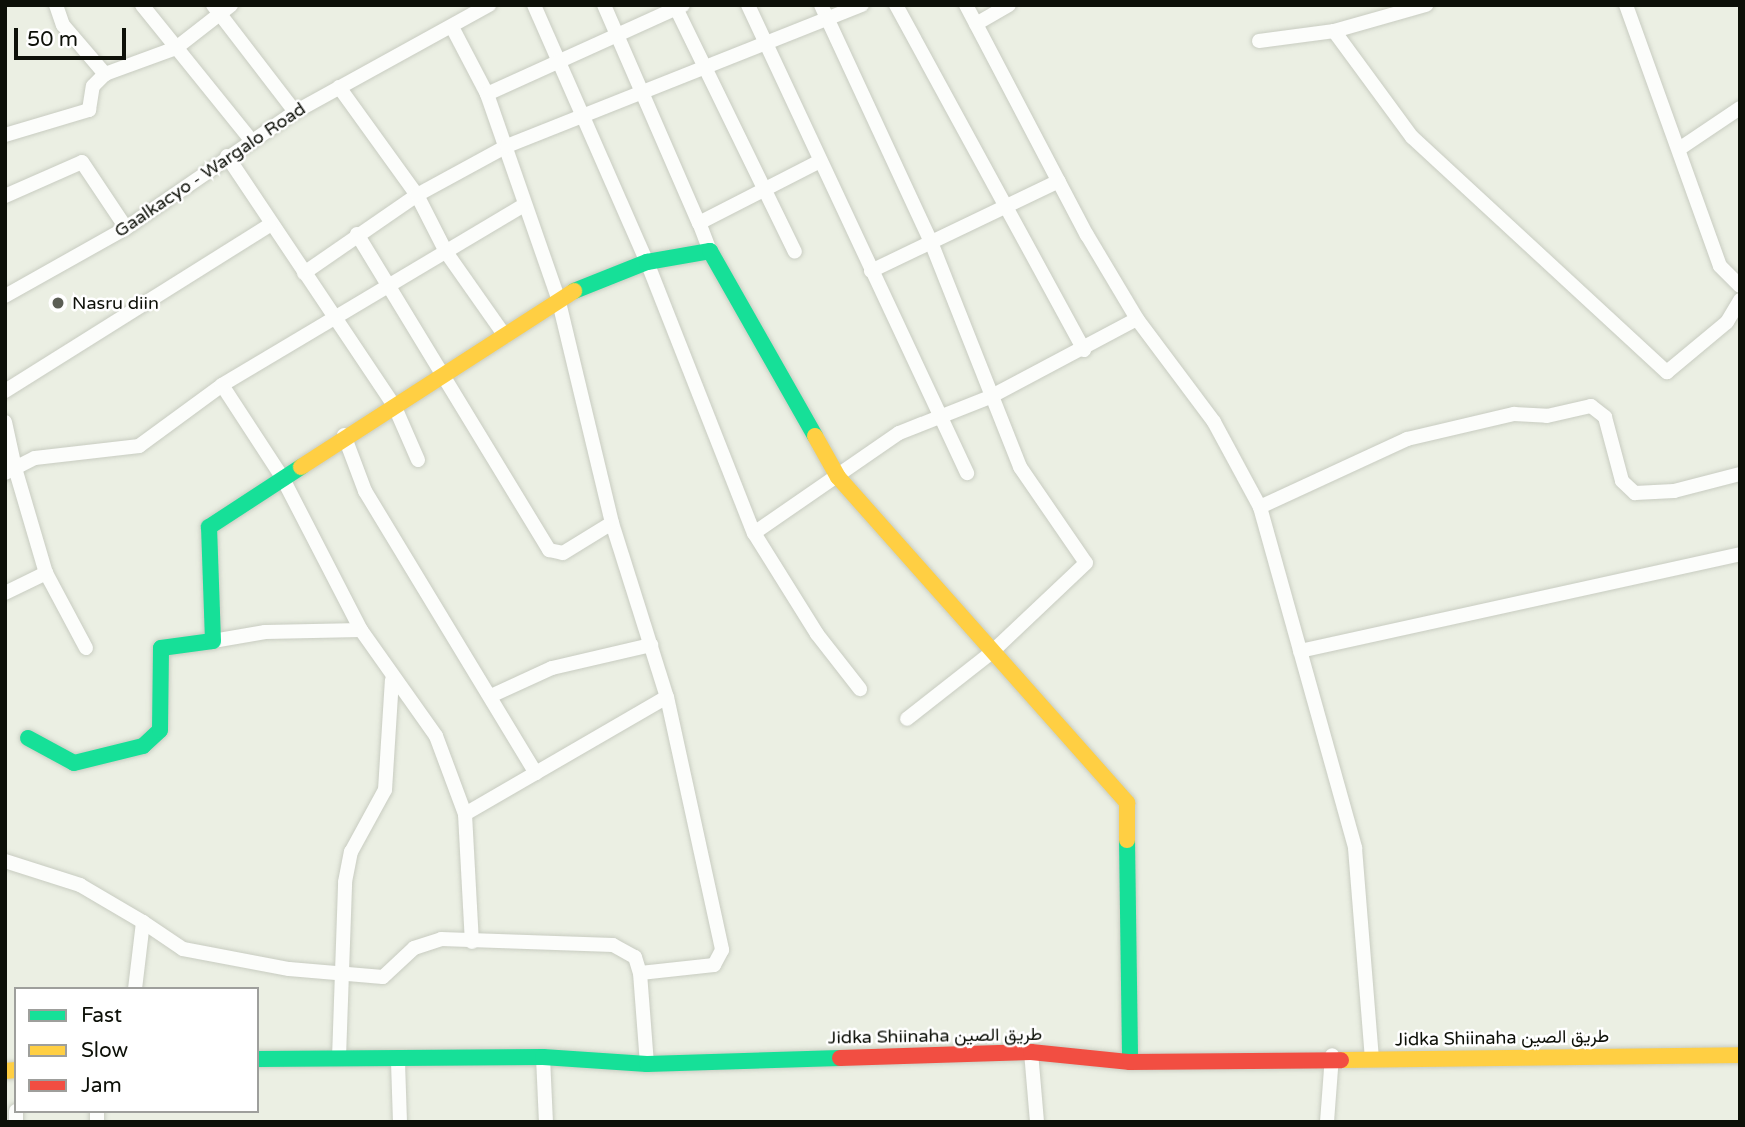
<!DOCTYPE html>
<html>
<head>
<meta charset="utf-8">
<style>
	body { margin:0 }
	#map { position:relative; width:1745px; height:1127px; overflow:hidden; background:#ebefe3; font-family:"Varela Round",Vazirmatn,sans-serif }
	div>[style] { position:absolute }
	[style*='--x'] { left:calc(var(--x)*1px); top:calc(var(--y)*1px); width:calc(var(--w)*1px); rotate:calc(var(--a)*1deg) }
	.roads { filter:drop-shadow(0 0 2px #c8ccc1) drop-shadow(0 0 2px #c8ccc1) }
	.street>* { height:14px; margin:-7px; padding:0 7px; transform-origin:7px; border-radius:7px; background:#fcfdfb }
	.fast>* { height:16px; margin:-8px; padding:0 8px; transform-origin:8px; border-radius:8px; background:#16e098 }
	.slow>* { height:16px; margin:-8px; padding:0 8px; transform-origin:8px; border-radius:8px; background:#ffcf43 }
	.jam>* { height:16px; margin:-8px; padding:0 8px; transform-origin:8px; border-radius:8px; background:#f24e42 }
	.dots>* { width:19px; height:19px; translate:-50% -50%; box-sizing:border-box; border:4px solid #fff; border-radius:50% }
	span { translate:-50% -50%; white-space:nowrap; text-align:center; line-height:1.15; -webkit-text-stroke:5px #fff; paint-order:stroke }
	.street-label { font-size:18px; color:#0d1008 }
	.poi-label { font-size:18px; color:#0d1008 }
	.left { translate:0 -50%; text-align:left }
	.frame { position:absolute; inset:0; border:7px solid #0d1008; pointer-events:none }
	.legend { position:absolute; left:14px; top:987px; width:245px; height:126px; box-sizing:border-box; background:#fff; border:2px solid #9e9f9c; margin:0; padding:9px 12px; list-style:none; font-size:21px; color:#0d1008 }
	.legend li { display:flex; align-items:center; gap:14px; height:35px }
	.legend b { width:35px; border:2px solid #9e9f9c }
	.scale { position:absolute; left:14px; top:28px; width:112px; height:32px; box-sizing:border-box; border:4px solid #0d1008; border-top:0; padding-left:9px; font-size:21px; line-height:24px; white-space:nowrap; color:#0d1008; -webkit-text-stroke:5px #fff; paint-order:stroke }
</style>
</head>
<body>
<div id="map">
	<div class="roads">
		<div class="street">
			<div style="--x:56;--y:5;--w:21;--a:71"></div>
			<div style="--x:63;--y:25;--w:65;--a:49.4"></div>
			<div style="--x:142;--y:5;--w:174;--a:51.1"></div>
			<div style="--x:213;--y:5;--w:135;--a:52.5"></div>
			<div style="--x:534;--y:5;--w:281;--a:66.3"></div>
			<div style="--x:647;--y:262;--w:291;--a:68.5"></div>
			<div style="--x:754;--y:533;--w:119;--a:58"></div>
			<div style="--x:817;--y:634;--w:70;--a:52"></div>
			<div style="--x:604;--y:5;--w:238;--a:66.5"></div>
			<div style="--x:748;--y:5;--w:517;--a:64.92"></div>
			<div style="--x:821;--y:5;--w:261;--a:65.1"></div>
			<div style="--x:931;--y:242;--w:242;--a:68.4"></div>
			<div style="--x:1020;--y:467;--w:116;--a:55.5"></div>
			<div style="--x:1086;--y:563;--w:129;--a:136.6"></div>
			<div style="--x:992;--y:652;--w:108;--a:141.8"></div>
			<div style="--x:896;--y:5;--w:393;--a:61.4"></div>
			<div style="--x:966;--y:5;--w:260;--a:62.3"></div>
			<div style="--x:1087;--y:235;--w:98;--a:59.2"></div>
			<div style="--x:1137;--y:319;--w:129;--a:53.2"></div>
			<div style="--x:1214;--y:422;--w:97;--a:61.6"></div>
			<div style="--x:1260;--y:507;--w:354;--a:74.4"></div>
			<div style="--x:1355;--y:848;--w:212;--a:85.4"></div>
			<div style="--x:1626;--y:5;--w:277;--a:70.2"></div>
			<div style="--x:1720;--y:266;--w:28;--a:45"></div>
			<div style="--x:676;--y:8;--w:271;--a:64"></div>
			<div style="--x:976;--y:24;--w:38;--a:-30"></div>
			<div style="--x:452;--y:27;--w:76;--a:62.4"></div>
			<div style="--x:487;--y:94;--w:216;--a:70.8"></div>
			<div style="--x:558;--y:298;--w:231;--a:76.5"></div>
			<div style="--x:612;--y:523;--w:182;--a:72.5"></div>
			<div style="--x:667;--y:697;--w:259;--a:77.7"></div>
			<div style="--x:722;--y:950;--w:17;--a:118"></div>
			<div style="--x:714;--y:965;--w:74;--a:173.8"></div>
			<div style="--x:640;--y:973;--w:91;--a:85.6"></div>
			<div style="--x:1334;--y:31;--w:132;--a:53.7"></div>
			<div style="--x:1412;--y:137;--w:347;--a:42.7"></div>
			<div style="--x:1667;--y:372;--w:78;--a:-39.8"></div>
			<div style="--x:1727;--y:322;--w:26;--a:-59"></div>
			<div style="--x:1259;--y:41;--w:76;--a:-7.6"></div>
			<div style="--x:1334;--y:31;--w:96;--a:-15.8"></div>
			<div style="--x:339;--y:87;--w:133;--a:54.2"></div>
			<div style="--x:417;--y:195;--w:64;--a:63"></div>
			<div style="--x:446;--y:252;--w:103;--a:54.9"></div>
			<div style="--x:487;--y:94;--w:215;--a:-24.4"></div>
			<div style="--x:5;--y:135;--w:88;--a:-16.6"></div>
			<div style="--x:89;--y:110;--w:24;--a:-81"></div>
			<div style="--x:93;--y:86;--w:17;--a:-45"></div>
			<div style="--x:105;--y:74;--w:76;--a:-20.1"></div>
			<div style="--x:176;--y:48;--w:70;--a:-38"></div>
			<div style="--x:1679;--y:149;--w:73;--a:-33.9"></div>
			<div style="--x:227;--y:156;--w:300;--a:56.2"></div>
			<div style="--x:394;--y:405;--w:60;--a:66.4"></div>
			<div style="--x:5;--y:196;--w:84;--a:-23.8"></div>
			<div style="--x:82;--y:162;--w:79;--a:56.3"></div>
			<div style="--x:357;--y:234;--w:370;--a:58.7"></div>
			<div style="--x:549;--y:550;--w:14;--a:12"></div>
			<div style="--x:563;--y:553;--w:57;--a:-31.5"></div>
			<div style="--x:710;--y:251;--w:30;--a:-111"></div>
			<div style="--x:699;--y:223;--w:136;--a:-27.1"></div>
			<div style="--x:871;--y:271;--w:208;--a:-25.6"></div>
			<div style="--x:304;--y:273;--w:137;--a:-34.6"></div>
			<div style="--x:417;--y:195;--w:102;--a:-28.6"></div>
			<div style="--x:507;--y:146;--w:382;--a:-21.7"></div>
			<div style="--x:5;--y:296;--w:139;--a:-29.3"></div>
			<div style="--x:126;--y:228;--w:205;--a:-34.5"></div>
			<div style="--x:295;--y:112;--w:222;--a:-28.9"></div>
			<div style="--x:222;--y:385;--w:110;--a:56.9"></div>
			<div style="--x:282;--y:477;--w:172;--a:62.7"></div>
			<div style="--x:361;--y:630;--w:130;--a:54.7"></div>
			<div style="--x:436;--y:736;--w:83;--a:69.6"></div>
			<div style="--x:465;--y:814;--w:128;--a:86.9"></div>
			<div style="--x:5;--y:391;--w:313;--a:-32.1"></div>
			<div style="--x:5;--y:422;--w:47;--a:77.7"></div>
			<div style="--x:15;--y:468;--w:22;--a:-27"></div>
			<div style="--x:35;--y:458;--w:105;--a:-6.6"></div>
			<div style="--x:139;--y:446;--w:103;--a:-36.3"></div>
			<div style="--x:222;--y:385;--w:352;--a:-30.8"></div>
			<div style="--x:344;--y:435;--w:60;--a:69.4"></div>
			<div style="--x:365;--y:491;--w:330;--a:58.8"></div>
			<div style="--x:5;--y:473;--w:11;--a:-27"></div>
			<div style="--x:15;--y:468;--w:109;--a:73.6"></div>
			<div style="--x:46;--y:573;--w:85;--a:61.9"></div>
			<div style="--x:1260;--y:507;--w:162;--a:-24.8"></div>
			<div style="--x:1407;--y:439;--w:110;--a:-13.2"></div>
			<div style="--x:1514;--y:414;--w:33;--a:3"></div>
			<div style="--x:1547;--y:416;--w:45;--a:-12.8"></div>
			<div style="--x:1591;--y:406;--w:18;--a:38"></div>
			<div style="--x:1605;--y:417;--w:66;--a:75.1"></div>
			<div style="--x:1622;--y:481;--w:18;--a:43"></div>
			<div style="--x:1635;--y:493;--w:39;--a:-3"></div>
			<div style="--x:1674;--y:491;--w:68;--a:-14.4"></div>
			<div style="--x:754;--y:533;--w:176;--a:-34.6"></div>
			<div style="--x:899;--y:433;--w:98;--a:-21.6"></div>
			<div style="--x:990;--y:397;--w:166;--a:-28"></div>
			<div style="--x:5;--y:593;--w:46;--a:-26"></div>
			<div style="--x:213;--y:641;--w:53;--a:-9.8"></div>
			<div style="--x:265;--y:632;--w:96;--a:-1.2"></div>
			<div style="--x:1300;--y:651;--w:451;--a:-12.4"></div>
			<div style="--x:493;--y:695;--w:65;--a:-24.6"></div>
			<div style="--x:552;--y:668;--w:102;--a:-13.1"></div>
			<div style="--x:465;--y:814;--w:233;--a:-30.1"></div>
			<div style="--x:5;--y:861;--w:79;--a:17.7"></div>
			<div style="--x:80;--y:885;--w:73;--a:30.4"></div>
			<div style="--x:143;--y:922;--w:67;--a:96.8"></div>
			<div style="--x:143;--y:922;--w:48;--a:34"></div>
			<div style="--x:183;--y:949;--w:108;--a:10.7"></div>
			<div style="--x:289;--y:969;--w:94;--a:4.9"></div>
			<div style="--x:383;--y:977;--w:42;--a:-43.1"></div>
			<div style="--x:414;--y:948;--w:28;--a:-18"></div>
			<div style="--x:441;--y:939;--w:172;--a:2"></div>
			<div style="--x:613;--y:945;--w:25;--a:29"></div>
			<div style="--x:635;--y:957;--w:17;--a:73"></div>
			<div style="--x:1031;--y:1052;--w:70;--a:85.1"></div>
			<div style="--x:543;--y:1057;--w:65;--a:87.4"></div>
			<div style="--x:339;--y:1058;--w:176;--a:-88"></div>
			<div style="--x:345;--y:882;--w:31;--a:-79"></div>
			<div style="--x:351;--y:852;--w:71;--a:-61.3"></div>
			<div style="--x:385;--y:790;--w:110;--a:-86.4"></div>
			<div style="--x:398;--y:1062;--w:60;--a:88.1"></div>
			<div style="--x:16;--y:1111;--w:11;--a:90"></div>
			<div style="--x:97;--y:1111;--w:11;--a:90"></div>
			<div style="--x:1327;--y:1122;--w:67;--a:-85.7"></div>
		</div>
		<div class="fast">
			<div style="--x:574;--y:291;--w:79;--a:-21.7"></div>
			<div style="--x:647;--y:262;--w:64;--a:-9.9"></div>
			<div style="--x:710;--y:251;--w:213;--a:60.4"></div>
			<div style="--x:28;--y:738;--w:52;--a:28.5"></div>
			<div style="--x:74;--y:763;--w:71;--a:-13.8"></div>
			<div style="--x:143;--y:746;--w:23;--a:-43"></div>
			<div style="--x:160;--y:730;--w:82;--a:-89.3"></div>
			<div style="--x:161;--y:648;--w:52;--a:-7.7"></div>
			<div style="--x:213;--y:641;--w:114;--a:-92"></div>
			<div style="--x:209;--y:527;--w:110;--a:-33.1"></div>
			<div style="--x:1127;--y:840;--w:222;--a:89.2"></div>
			<div style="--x:257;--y:1059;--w:286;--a:-0.4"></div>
			<div style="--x:543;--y:1057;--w:104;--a:3.9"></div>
			<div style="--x:647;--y:1064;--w:193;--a:-1.8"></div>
		</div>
		<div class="slow">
			<div style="--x:815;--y:436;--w:47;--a:60.7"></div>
			<div style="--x:838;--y:477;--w:436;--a:48.4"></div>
			<div style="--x:1127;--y:803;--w:37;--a:90"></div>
			<div style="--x:301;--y:467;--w:325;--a:-32.8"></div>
			<div style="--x:1341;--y:1060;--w:399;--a:-0.7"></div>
			<div style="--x:5;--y:1071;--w:11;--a:-5"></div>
		</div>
		<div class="jam">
			<div style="--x:840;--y:1058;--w:191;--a:-1.8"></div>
			<div style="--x:1031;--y:1052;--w:100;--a:5.8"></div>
			<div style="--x:1130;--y:1062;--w:211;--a:-0.5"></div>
		</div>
	</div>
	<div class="dots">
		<div style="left:58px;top:303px;background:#5b5e55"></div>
	</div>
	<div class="street-label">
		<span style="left:210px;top:170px;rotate:-34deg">Gaalkacyo - Wargalo Road</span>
		<span style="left:935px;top:1036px;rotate:-1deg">Jidka Shiinaha طريق الصين</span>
		<span style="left:1502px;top:1038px;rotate:-1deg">Jidka Shiinaha طريق الصين</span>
	</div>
	<div class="poi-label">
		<span class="left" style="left:72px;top:303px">Nasru diin</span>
	</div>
	<div class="frame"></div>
	<ul class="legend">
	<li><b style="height:9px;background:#16e098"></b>Fast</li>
	<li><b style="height:9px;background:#ffcf43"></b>Slow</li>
	<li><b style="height:9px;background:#f24e42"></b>Jam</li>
	</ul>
	<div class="scale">50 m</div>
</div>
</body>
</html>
